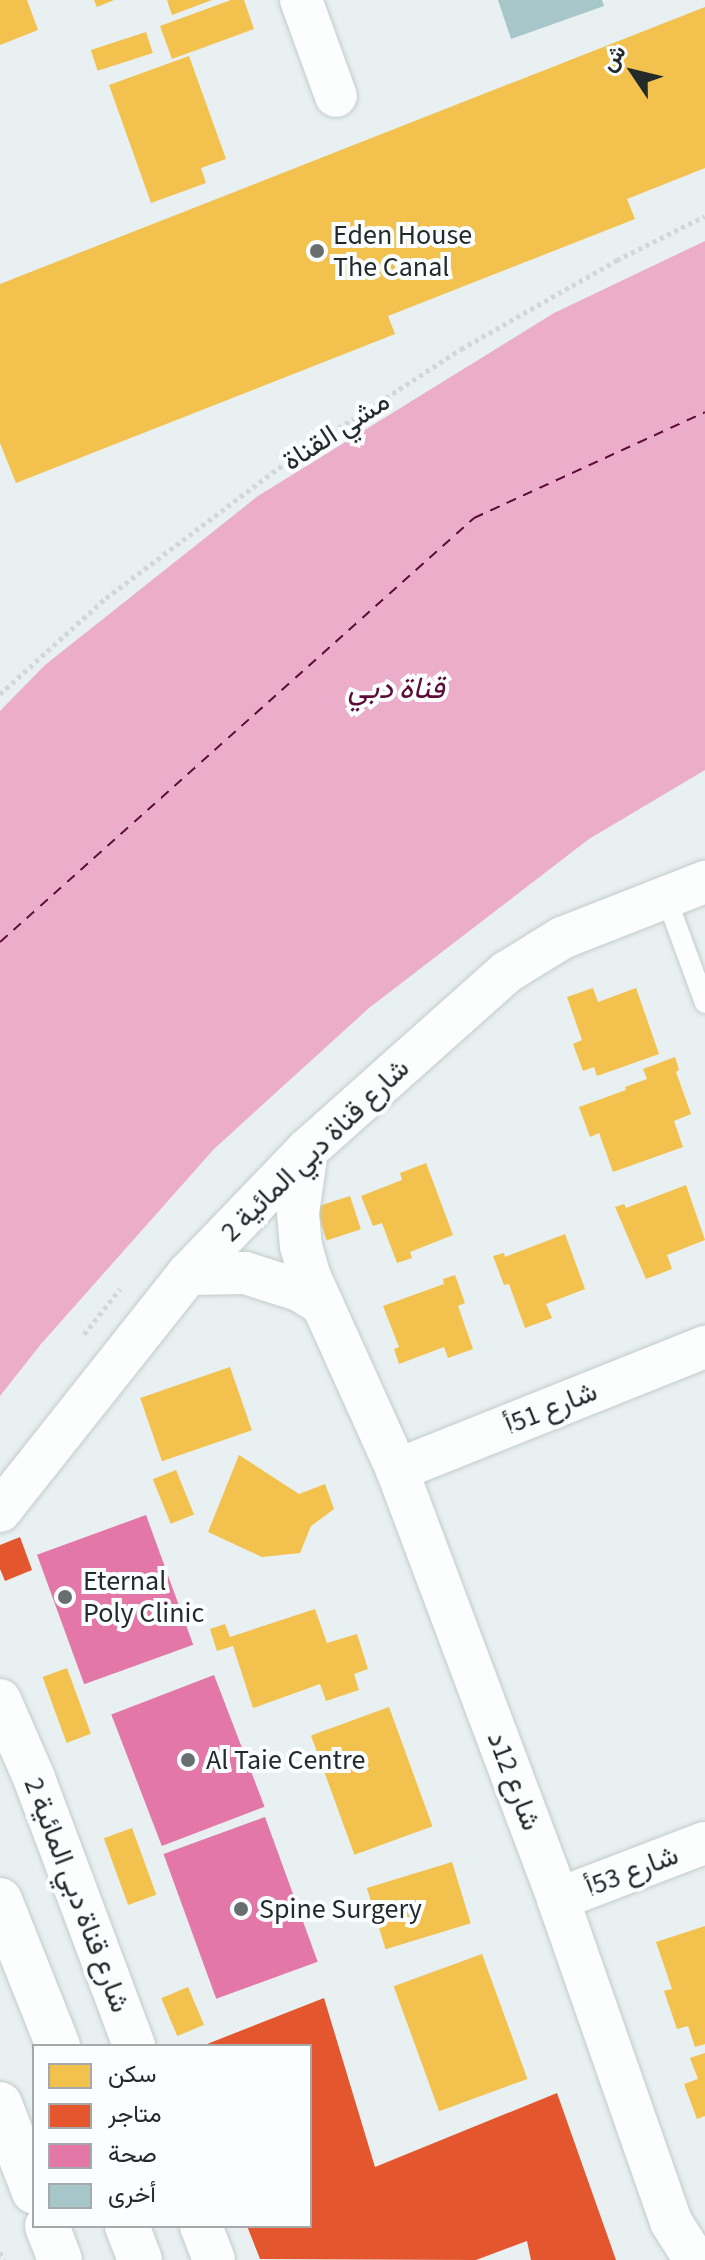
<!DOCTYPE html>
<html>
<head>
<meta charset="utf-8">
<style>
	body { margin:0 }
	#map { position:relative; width:705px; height:2260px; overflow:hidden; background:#e8f0f1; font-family:"Source Sans 3",Vazirmatn,sans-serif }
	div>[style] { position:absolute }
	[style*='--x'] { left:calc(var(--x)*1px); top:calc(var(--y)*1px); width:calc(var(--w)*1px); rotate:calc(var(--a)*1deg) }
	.water>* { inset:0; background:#ebadca }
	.homes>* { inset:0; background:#f2c14e; transform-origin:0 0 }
	.shops>* { inset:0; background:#e4572e }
	.health>* { inset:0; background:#e377a8; transform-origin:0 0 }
	.ferry>* { height:2px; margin-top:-1px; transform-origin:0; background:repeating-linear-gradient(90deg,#5c0a38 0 10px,transparent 0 18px) }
	.building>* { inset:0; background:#a7c6c9 }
	.path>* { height:5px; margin-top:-2.5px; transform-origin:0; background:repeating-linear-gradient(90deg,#d4d6d7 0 4px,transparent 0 8px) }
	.roads { filter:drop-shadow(0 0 2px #c5cbcc) drop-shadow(0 0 2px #c5cbcc) }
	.service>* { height:20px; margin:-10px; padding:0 10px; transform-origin:10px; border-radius:10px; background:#fcfdfd }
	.minor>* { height:42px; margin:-21px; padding:0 21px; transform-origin:21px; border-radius:21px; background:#fcfdfd }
	.primary>* { height:44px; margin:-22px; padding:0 22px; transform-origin:22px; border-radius:22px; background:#fcfdfd }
	.dots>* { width:22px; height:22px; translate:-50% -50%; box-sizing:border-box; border:4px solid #fbfeff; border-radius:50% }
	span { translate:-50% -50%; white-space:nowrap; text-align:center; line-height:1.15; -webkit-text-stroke:8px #fbfeff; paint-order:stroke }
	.poi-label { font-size:28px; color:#242a2a }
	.left { translate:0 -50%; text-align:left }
	.street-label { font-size:28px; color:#242a2a }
	.water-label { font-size:30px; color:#5c0a38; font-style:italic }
	.legend { position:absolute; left:32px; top:2044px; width:280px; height:184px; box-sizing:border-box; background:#fbfeff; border:2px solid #a5a9aa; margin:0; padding:10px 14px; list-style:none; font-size:24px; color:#242a2a }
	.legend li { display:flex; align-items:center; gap:16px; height:40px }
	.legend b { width:40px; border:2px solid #a5a9aa }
	.north { position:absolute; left:593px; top:32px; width:80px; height:80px; -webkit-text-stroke:6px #fbfeff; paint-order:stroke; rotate:305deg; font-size:22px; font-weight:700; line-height:32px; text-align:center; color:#242a2a }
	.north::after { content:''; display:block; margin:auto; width:28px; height:36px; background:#242a2a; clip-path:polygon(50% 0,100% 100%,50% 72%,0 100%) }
</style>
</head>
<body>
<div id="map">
	<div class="water">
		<div style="clip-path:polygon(705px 241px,705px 770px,589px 839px,369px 1008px,214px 1149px,41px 1344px,0 1396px,0 711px,45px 665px,258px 496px,554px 313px)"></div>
	</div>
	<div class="homes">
		<div style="clip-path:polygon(0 0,27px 0,38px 30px,0 45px)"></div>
		<div style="clip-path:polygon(94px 0,114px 0,97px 7px)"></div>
		<div style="clip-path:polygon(167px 0,212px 0,172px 15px)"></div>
		<div style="clip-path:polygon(231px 0,244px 0,254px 29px,172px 59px,160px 26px)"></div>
		<div style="clip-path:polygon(705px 7px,705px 168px,627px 199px,635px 219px,388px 316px,395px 334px,16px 483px,0 443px,0 284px)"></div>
		<div style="left:146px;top:32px;width:22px;height:58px;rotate:72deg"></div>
		<div style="clip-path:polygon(189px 56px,226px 159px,201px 168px,206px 183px,151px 203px,109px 85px)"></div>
		<div style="clip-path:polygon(593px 988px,598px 1002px,636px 988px,659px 1054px,597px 1076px,594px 1067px,583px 1071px,573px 1044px,582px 1040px,567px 997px)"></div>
		<div style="clip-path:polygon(675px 1057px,679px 1070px,676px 1072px,691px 1114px,674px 1121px,683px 1147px,613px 1172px,599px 1133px,590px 1137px,579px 1107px,626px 1090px,625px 1087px,647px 1079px,643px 1069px)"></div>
		<div style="clip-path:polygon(426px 1163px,453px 1235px,410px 1252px,412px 1258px,397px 1263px,382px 1223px,373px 1226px,361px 1196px,402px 1180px,400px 1173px)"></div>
		<div style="clip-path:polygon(686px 1185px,705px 1240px,667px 1255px,672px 1269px,646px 1279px,615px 1207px,624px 1204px,626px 1208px)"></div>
		<div style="left:350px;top:1196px;width:35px;height:36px;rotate:72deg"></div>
		<div style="clip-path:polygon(565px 1234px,585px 1289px,546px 1304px,552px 1318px,525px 1328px,509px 1284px,504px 1285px,493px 1256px,504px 1253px,505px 1257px)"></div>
		<div style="clip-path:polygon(455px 1275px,465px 1303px,458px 1306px,473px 1349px,448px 1358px,444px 1347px,399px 1364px,394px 1349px,399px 1347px,383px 1306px,444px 1284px,443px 1279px)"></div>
		<div style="left:230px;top:1367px;width:67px;height:95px;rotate:71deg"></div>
		<div style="clip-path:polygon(239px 1455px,299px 1494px,325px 1484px,334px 1509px,311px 1526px,300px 1553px,262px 1557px,208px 1532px)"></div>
		<div style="left:176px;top:1470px;width:48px;height:25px;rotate:68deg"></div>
		<div style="clip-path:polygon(315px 1609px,327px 1643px,357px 1634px,368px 1669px,354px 1674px,359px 1690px,326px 1701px,320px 1684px,253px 1708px,233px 1646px,217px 1651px,210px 1629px,225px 1624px,230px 1637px)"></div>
		<div style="left:67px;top:1668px;width:70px;height:26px;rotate:70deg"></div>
		<div style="left:389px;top:1707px;width:127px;height:83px;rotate:70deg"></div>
		<div style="left:132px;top:1828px;width:71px;height:30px;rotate:70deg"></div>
		<div style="left:452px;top:1862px;width:64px;height:89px;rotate:73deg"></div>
		<div style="clip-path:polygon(705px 1926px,705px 2044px,695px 2047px,688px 2026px,677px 2029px,664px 1991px,672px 1989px,656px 1942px)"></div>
		<div style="left:482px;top:1954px;width:133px;height:94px;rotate:70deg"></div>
		<div style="left:188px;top:1987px;width:41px;height:29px;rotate:67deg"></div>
		<div style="clip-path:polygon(705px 2053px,705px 2116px,697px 2119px,684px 2084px,698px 2079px,690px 2058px)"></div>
	</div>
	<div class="shops">
		<div style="clip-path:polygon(20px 1537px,32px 1570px,5px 1581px,0 1569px,0 1545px)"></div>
		<div style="clip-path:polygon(324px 1998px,375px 2167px,557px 2093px,616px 2260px,531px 2260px,527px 2241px,476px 2260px,260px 2259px,247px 2226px,310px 2226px,310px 2046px,202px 2046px)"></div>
	</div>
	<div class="health">
		<div style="left:146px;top:1515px;width:138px;height:116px;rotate:70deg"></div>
		<div style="left:214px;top:1675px;width:141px;height:110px;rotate:69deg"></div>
		<div style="left:265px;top:1817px;width:154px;height:108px;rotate:70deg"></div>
	</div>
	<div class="ferry">
		<div style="--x:0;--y:942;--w:636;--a:-41.81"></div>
		<div style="--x:474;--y:518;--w:254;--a:-24.6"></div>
	</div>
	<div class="building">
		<div style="clip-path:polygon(498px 0,602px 0,604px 6px,511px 39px)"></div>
	</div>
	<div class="path">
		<div style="--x:0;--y:694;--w:143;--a:-42.2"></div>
		<div style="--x:106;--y:598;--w:224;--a:-37"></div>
		<div style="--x:285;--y:463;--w:210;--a:-32.9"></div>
		<div style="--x:461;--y:349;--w:180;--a:-29.7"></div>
		<div style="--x:617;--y:260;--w:98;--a:-26.6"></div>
		<div style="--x:84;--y:1334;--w:58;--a:-51.3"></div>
		<div style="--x:0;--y:2252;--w:9;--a:69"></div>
	</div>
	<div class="roads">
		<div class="service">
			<div style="--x:666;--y:897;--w:113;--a:69.8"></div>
		</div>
		<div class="minor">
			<div style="--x:301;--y:0;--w:102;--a:70"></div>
			<div style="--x:307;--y:1150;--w:64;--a:98.1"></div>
			<div style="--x:298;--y:1213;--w:33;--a:85"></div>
			<div style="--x:301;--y:1246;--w:32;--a:74"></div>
			<div style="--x:310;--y:1277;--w:212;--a:65.7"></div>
			<div style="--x:397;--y:1470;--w:458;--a:69.4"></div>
			<div style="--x:558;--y:1899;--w:342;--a:70.7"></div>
			<div style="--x:671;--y:2222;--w:45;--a:57.7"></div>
			<div style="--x:188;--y:1274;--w:57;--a:-1"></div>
			<div style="--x:245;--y:1273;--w:57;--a:17.5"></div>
			<div style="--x:299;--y:1290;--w:28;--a:32"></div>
			<div style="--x:397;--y:1470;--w:332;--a:-21.8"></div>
			<div style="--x:0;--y:1511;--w:303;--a:-51.6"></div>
			<div style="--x:188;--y:1274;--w:172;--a:-46.2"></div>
			<div style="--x:307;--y:1150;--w:268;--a:-41.7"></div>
			<div style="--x:507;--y:972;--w:65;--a:-31.7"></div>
			<div style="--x:562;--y:938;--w:154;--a:-21.4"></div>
			<div style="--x:0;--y:1700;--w:85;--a:66.4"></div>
			<div style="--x:34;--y:1778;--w:286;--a:69.5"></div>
			<div style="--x:558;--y:1899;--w:157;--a:-20.9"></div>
			<div style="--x:201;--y:2226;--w:36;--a:69"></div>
		</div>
		<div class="primary">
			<div style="--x:0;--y:1900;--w:157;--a:68.3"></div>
			<div style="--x:0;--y:2104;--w:94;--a:68.9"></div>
			<div style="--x:47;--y:2226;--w:36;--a:69"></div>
			<div style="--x:127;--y:2226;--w:36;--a:69"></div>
		</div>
	</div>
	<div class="dots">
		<div style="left:317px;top:251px;background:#696f70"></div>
		<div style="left:65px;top:1597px;background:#696f70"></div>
		<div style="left:188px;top:1760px;background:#696f70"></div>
		<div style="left:241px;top:1909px;background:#696f70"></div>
	</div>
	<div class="poi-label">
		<span class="left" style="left:333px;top:251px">Eden House<br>The Canal</span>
		<span class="left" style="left:83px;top:1597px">Eternal<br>Poly Clinic</span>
		<span class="left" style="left:206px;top:1760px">Al Taie Centre</span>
		<span class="left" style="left:259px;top:1909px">Spine Surgery</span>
	</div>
	<div class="street-label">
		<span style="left:336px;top:431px;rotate:-33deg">مشي القناة</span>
		<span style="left:315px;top:1150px;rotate:-44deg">شارع قناة دبي المائية 2</span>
		<span style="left:551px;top:1408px;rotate:-22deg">شارع 51أ</span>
		<span style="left:514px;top:1781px;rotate:69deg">شارع 12د</span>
		<span style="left:632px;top:1871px;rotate:-21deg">شارع 53أ</span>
		<span style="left:77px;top:1895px;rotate:69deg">شارع قناة دبي المائية 2</span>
	</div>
	<div class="water-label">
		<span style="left:396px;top:689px">قناة دبي</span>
	</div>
	<ul class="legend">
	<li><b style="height:22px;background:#f2c14e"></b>سكن</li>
	<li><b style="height:22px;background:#e4572e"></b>متاجر</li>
	<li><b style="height:22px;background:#e377a8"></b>صحة</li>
	<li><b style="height:22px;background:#a7c6c9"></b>أخرى</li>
	</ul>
	<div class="north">ش</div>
</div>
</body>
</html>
